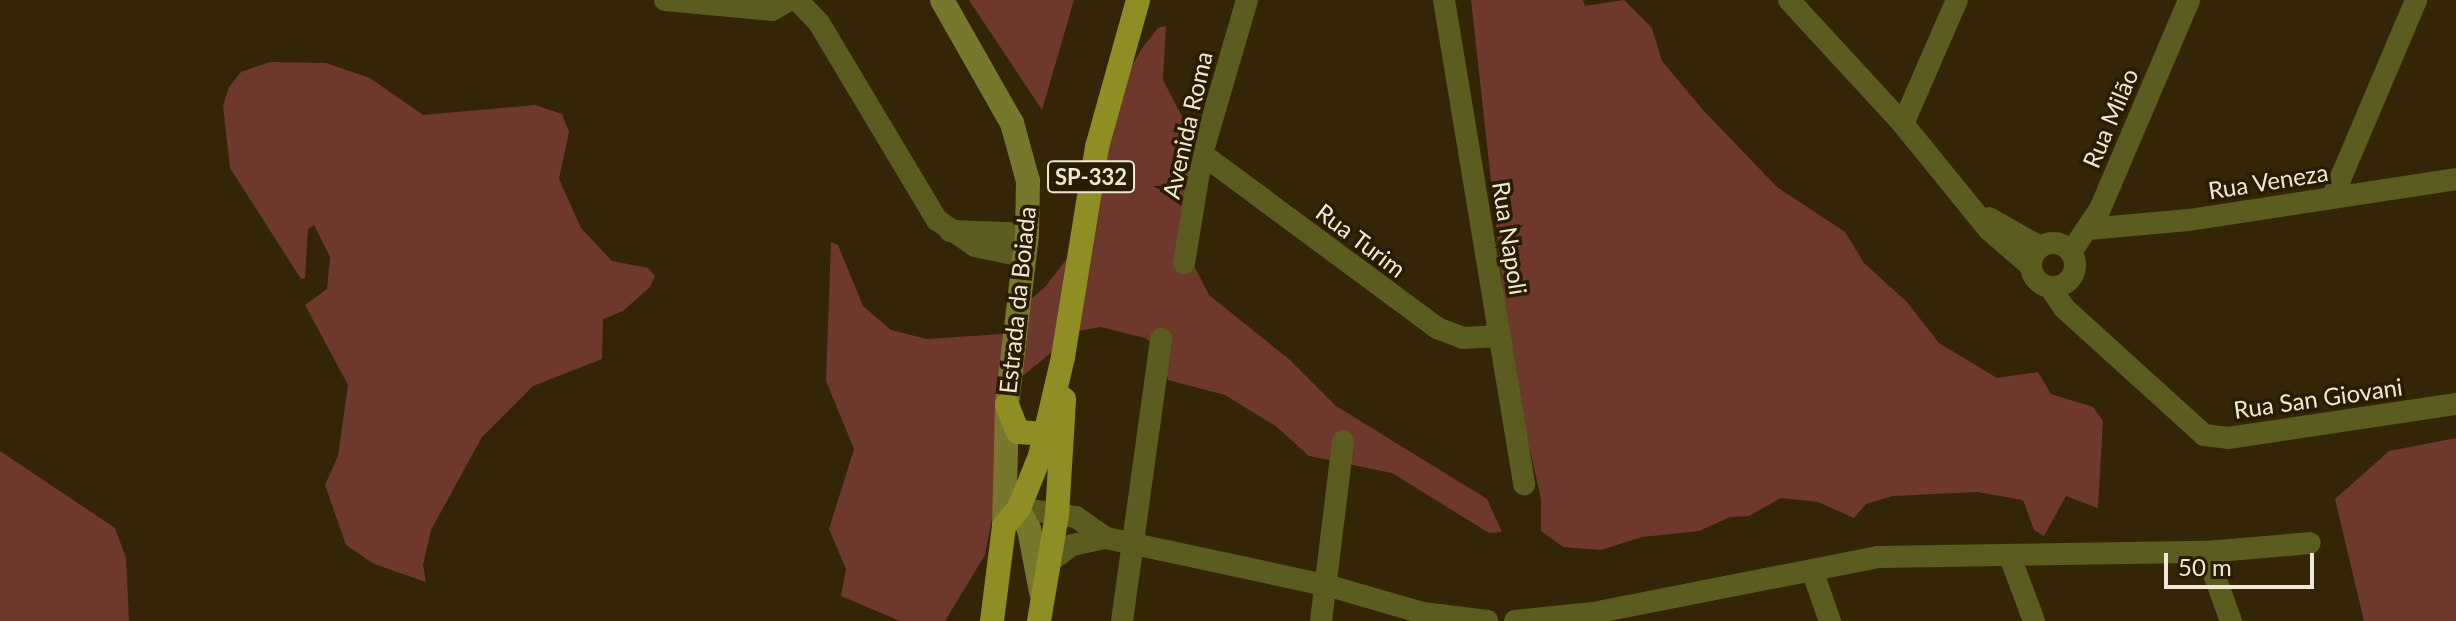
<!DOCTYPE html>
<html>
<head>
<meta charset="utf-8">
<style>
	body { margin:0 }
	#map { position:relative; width:2456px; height:621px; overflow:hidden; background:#332506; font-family:Lato,sans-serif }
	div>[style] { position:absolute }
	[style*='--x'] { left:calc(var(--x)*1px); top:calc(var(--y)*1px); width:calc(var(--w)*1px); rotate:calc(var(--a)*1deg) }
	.green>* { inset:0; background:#6e392c }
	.minor>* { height:22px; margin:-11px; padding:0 11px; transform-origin:11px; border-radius:11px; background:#5c5c20 }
	.minor>.ring { margin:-11px; padding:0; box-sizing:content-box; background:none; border:22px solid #5c5c20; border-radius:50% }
	.secondary>* { height:24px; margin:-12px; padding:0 12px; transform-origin:12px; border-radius:12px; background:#78782c }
	.primary>* { height:24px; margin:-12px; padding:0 12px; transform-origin:12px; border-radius:12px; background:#8e8e24 }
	span { translate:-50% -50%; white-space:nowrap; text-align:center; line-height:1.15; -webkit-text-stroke:7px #291c00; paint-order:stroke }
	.shield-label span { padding:2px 6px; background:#291c00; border:2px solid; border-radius:6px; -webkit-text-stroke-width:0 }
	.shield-label { font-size:22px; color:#f0e8d6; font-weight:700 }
	.street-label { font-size:24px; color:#f0e8d6 }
	.scale { position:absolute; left:2164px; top:553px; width:150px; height:36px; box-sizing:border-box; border:4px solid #f0e8d6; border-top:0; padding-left:10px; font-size:24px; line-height:28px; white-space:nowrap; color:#f0e8d6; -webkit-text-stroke:6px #291c00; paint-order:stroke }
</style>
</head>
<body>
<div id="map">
	<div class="green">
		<div style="clip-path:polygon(969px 0,1074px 0,1042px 110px)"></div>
		<div style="clip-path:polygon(1471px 0,1583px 0,1585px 6px,1624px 0,1652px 28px,1662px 61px,1703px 110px,1777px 187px,1845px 232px,1864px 263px,1907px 302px,1939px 343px,1997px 378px,2038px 372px,2051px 394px,2093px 407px,2103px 421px,2098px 508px,2066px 496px,2044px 536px,2034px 530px,2023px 500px,1977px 492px,1893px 496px,1866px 504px,1854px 518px,1818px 502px,1781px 498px,1749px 516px,1730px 517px,1699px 531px,1642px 537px,1601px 550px,1563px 547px,1541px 531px,1541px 499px,1512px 371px)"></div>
		<div style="clip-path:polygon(1166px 26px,1163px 80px,1191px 134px,1188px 232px,1194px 266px,1209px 295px,1290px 360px,1336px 406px,1487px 499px,1502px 532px,1489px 533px,1392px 473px,1309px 456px,1277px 427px,1225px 395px,1168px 380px,1158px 347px,1145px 338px,1101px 327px,1078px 331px,999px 395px,994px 508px,985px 555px,945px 621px,900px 621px,841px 596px,846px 569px,829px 529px,854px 449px,826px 381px,831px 242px,838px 245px,863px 306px,891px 330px,927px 339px,1002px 334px,1008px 319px,1045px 287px,1089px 230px,1096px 127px,1143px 47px,1158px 28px)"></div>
		<div style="clip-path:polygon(270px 62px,326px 63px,370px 78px,423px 115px,535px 105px,562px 114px,569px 132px,559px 179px,581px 228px,612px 261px,648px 268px,655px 276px,650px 287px,623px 311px,603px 319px,602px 359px,533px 386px,482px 437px,431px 530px,423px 565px,426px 582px,374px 564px,346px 545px,325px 485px,338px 456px,348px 385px,305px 305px,327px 289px,330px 257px,314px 225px,308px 229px,305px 278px,301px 279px,230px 168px,223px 106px,229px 87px,241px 72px)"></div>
		<div style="clip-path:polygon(2456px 438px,2456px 621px,2364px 621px,2335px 499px,2389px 451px)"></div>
		<div style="clip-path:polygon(0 451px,115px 528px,126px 558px,129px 621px,0 621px)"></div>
	</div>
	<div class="minor">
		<div style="--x:665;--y:0;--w:107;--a:5.3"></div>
		<div style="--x:772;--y:10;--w:20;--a:-30"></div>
		<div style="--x:797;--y:0;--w:32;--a:46"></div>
		<div style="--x:819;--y:23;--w:230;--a:59.1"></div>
		<div style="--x:937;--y:220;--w:46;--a:34.4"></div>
		<div style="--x:975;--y:246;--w:49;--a:11.8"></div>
		<div style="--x:1444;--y:0;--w:491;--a:80.6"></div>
		<div style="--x:1789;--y:0;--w:168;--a:47.4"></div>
		<div style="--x:1903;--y:124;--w:136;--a:50.9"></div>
		<div style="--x:1989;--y:230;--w:54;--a:40.5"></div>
		<div style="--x:1903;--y:124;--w:135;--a:-66.5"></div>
		<div style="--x:1202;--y:154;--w:292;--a:36.5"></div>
		<div style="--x:1437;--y:328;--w:28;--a:21"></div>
		<div style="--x:1463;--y:338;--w:37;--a:-3"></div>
		<div style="--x:2333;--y:196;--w:213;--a:-67"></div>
		<div style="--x:1989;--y:218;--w:59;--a:29.6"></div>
		<div style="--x:2088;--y:229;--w:101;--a:-5.1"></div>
		<div style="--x:2189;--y:220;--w:270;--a:-8.7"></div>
		<div style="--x:950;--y:231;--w:77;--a:2.2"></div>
		<div class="ring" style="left:2031px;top:243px;width:22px;height:22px"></div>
		<div style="--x:2071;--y:252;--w:52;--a:-56"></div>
		<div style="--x:2100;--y:209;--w:227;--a:-66.9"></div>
		<div style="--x:1184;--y:263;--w:110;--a:-80.6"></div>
		<div style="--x:1202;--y:154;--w:160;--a:-73.7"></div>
		<div style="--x:2050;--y:287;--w:25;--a:56"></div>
		<div style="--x:2064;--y:308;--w:189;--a:42.2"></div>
		<div style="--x:2204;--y:435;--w:24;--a:7"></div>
		<div style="--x:2228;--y:438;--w:231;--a:-8.5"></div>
		<div style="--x:1019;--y:508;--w:58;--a:9"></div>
		<div style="--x:1076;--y:517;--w:37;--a:35"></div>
		<div style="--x:2206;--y:552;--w:73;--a:70.1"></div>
		<div style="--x:2010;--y:557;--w:68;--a:69.4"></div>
		<div style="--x:1052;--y:560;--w:25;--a:-37"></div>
		<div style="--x:1072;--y:545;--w:35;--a:-12"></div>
		<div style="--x:1106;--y:538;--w:225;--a:12.1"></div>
		<div style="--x:1326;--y:585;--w:101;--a:16.1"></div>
		<div style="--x:1423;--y:613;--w:65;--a:7"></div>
		<div style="--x:1813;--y:573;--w:51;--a:70.5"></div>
		<div style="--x:1122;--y:621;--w:285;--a:-82.1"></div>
		<div style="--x:1321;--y:621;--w:181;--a:-83"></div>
		<div style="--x:1515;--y:621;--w:78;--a:-5.9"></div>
		<div style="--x:1593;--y:613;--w:290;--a:-11.1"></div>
		<div style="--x:1878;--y:557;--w:328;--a:-0.9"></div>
		<div style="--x:2206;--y:552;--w:104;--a:-4.9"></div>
	</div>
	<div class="secondary">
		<div style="--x:942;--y:0;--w:142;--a:60.4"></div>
		<div style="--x:1012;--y:123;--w:60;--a:74.6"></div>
		<div style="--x:1028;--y:181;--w:53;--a:91.1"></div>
		<div style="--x:1027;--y:234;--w:172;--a:96.7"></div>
		<div style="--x:1007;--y:405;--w:121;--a:91.4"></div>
		<div style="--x:1009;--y:491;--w:43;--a:62.2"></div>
		<div style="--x:1029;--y:529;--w:64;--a:79.2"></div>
	</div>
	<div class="primary">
		<div style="--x:1007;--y:405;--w:29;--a:68"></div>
		<div style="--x:1018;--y:432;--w:27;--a:4"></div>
		<div style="--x:992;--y:621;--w:96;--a:-82.8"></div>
		<div style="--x:1004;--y:526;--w:23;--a:-50"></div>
		<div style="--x:1019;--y:508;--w:56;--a:-68"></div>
		<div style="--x:1040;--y:456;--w:102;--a:-76.9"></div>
		<div style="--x:1063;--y:357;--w:213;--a:-80.8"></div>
		<div style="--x:1097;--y:147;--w:153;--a:-74.4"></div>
		<div style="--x:1039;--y:621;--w:108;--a:-80.4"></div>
		<div style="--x:1057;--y:515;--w:116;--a:-86.5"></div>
	</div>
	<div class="shield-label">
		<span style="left:1091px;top:177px">SP-332</span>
	</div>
	<div class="street-label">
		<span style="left:2110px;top:118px;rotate:-67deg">Rua Milão</span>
		<span style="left:1187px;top:125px;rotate:-77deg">Avenida Roma</span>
		<span style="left:2268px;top:181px;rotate:-9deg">Rua Veneza</span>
		<span style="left:1510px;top:238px;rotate:81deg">Rua Napoli</span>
		<span style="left:1361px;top:240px;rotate:37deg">Rua Turim</span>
		<span style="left:1017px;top:300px;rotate:-84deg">Estrada da Boiada</span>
		<span style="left:2318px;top:398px;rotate:-8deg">Rua San Giovani</span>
	</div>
	<div class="scale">50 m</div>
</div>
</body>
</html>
